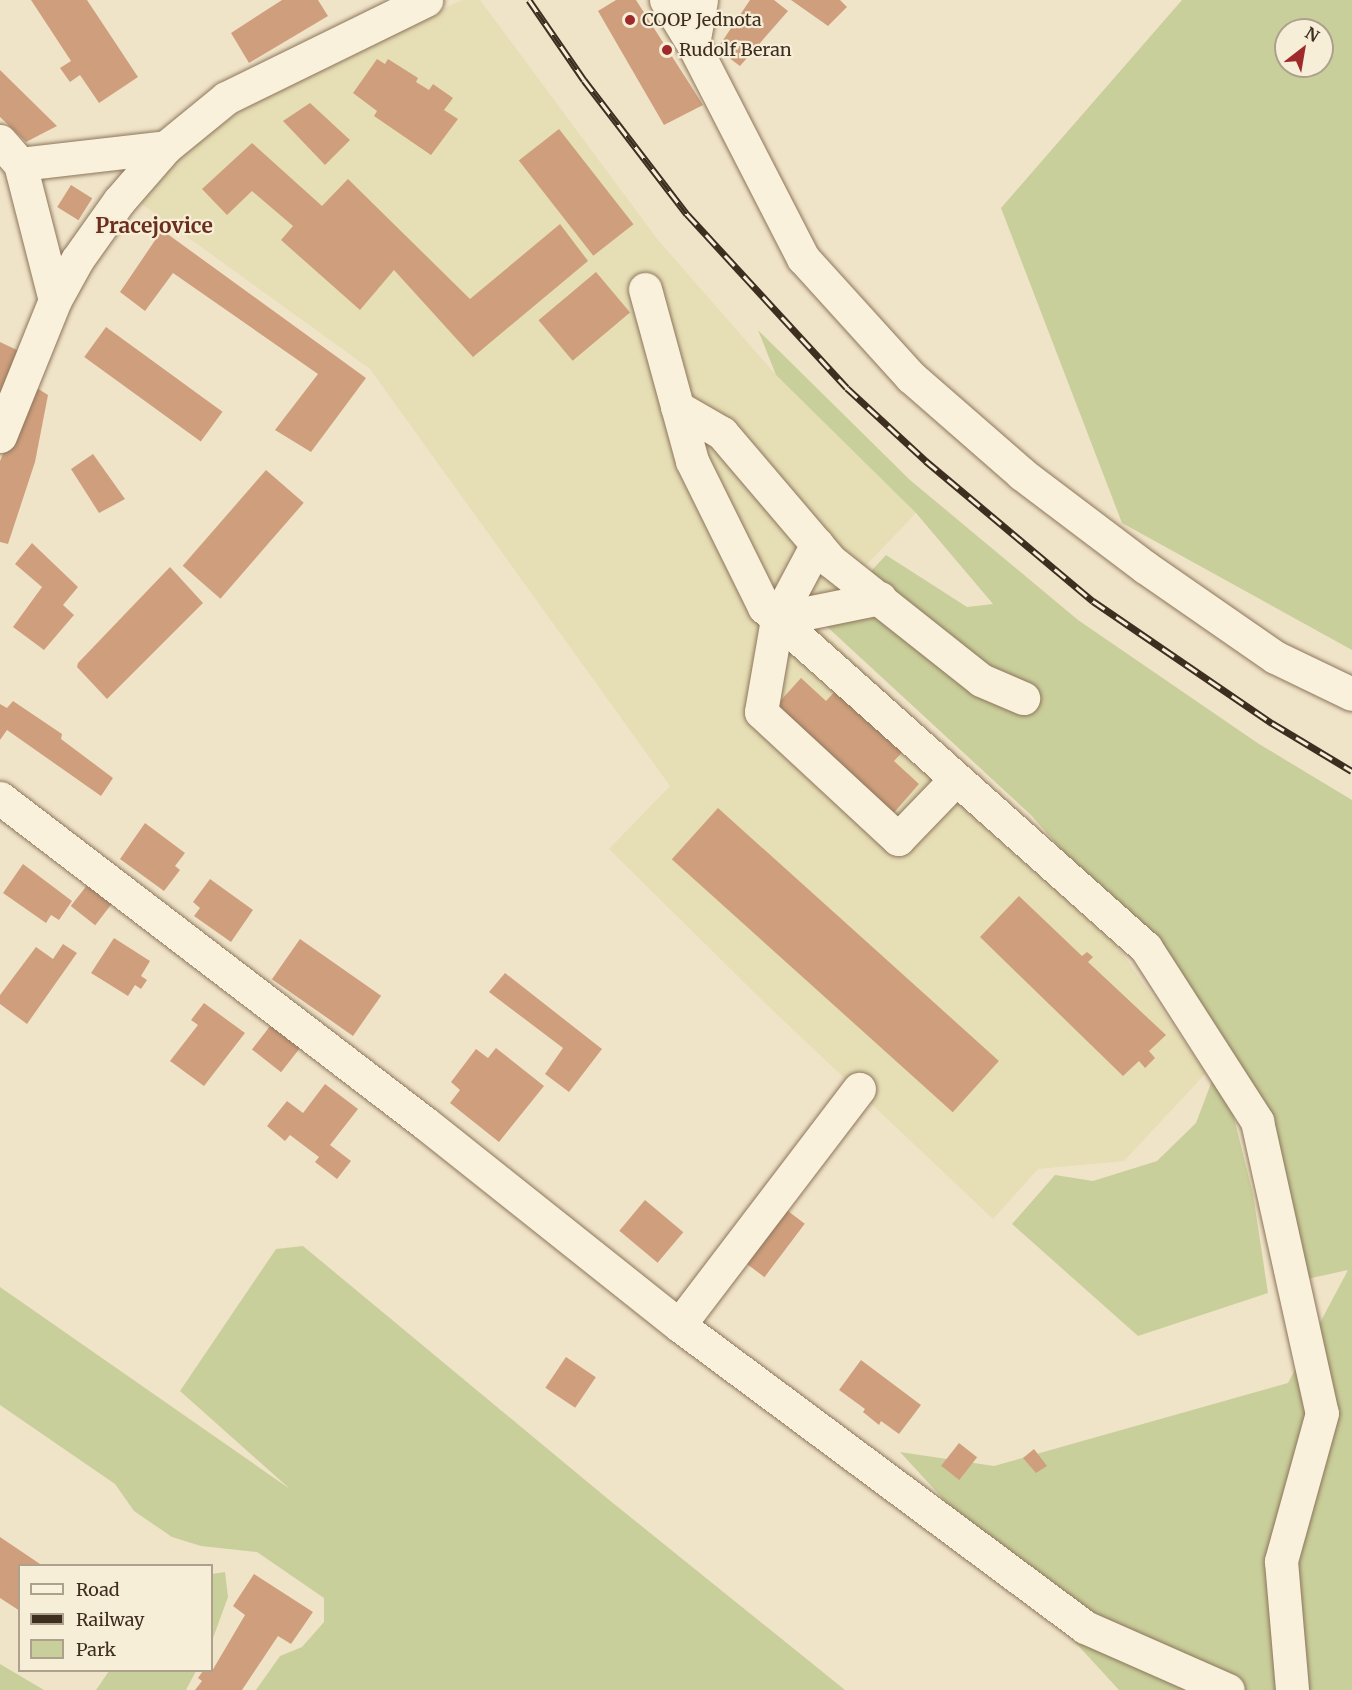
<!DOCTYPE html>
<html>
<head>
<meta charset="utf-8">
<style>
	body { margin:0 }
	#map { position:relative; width:1352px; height:1690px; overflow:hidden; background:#f0e4c8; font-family:Merriweather,serif }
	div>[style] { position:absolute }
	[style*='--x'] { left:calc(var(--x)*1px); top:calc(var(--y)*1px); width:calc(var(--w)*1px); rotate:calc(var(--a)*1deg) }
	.farmland>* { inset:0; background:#e6deb5 }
	.green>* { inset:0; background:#c9cf9b }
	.building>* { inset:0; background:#cf9f7d; transform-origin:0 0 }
	.roads { filter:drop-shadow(0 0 2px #8d765c) drop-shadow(0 0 2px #8d765c) }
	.minor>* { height:33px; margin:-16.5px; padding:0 16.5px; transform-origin:16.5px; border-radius:16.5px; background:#faf1dc }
	.rail>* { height:7px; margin-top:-3.5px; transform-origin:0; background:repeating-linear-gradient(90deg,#f7eed8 0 14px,#3d2e20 0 28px); box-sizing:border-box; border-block:2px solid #3d2e20 }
	.dots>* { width:16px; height:16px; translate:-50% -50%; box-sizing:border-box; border:3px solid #f7eed8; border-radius:50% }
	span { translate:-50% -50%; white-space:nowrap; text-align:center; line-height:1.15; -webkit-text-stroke:4.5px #f7eed8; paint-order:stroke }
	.poi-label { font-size:18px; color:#3d2e20 }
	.left { translate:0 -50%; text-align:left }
	.quarter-label { font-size:21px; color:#6b2e1e; font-weight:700 }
	.legend { position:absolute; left:18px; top:1564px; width:195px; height:108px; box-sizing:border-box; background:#f7eed8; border:2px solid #ada18e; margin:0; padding:8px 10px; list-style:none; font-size:18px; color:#3d2e20 }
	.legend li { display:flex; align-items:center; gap:12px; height:30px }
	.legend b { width:30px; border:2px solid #ada18e }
	.north { position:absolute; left:1274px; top:18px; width:60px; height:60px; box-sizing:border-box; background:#f7eed8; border:2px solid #ada18e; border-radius:50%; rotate:31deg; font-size:16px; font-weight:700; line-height:24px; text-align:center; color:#3d2e20 }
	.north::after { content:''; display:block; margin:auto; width:21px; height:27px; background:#9e2a2b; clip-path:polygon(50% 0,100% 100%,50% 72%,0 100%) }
</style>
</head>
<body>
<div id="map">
	<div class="farmland">
		<div style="clip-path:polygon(462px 0,480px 0,658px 240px,776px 375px,916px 513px,812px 622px,1044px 842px,1206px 1073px,1124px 1161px,1038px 1169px,993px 1219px,765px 1003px,609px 849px,670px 786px,370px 369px,139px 202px,194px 143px,279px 86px)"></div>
	</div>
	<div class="green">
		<div style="clip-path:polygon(evenodd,1182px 0,1352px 0,1352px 650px,1122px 523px,1001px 208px,1182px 0,1286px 30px,1322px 30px,1322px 66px,1286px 66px,1286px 30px)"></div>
		<div style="clip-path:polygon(758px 330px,910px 480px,1078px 620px,1259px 744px,1352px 800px,1352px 1690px,1119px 1690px,900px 1452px,994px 1466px,1288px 1383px,1348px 1270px,1298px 1281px,1262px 1118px,1176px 981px,1031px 815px,823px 623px,886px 555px,967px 607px,993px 604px,916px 513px,776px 375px)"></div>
		<div style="clip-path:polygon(1213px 1078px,1233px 1114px,1253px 1194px,1268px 1293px,1138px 1336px,1012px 1224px,1055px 1175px,1093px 1181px,1157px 1161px,1196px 1123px)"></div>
		<div style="clip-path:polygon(303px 1246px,608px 1499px,845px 1690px,256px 1690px,280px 1656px,302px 1647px,324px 1622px,324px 1598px,257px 1552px,201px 1546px,172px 1537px,134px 1511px,115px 1484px,0 1405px,0 1287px,290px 1489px,180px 1391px,276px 1249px)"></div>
		<div style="clip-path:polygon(225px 1572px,228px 1597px,212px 1641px,212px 1574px)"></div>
		<div style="clip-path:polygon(0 1664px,44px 1690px,0 1690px)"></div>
		<div style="clip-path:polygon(109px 1671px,109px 1670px,196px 1671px,186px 1690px,96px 1690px)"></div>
	</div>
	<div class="building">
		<div style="clip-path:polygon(31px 0,87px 0,138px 77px,99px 103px,80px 75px,70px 82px,60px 68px,71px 61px)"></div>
		<div style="clip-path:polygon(282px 0,318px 0,328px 16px,249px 63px,231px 33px)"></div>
		<div style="clip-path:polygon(616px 0,636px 0,703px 105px,664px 125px,598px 11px)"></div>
		<div style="clip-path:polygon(750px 0,774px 0,788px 11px,740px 66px,717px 49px)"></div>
		<div style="clip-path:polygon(791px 0,840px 0,847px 7px,828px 26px)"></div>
		<div style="clip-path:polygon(377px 59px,385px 64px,388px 59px,418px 78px,416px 82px,429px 90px,433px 84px,453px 98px,444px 110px,458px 119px,431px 155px,374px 116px,377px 111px,353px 93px)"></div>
		<div style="clip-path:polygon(0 70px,57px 126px,26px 142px,0 117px)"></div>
		<div style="clip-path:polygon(310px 103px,350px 140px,325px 165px,283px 121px)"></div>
		<div style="left:559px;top:129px;width:121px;height:51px;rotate:52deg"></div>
		<div style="clip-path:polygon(252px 143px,322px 206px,348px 179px,470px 299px,560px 224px,588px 261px,473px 357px,394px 270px,360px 310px,281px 240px,293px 226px,252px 191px,227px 215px,202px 189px)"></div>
		<div style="left:71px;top:185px;width:25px;height:26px;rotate:32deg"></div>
		<div style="clip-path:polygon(162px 230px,366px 378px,311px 452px,275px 430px,318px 374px,173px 273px,145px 311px,120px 292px)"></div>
		<div style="left:596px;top:272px;width:53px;height:75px;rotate:50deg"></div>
		<div style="left:106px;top:327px;width:144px;height:37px;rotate:36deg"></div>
		<div style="clip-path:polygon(0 342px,21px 352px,0 400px)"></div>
		<div style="clip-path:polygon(32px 385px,48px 395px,35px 462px,8px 544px,0 542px,0 461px)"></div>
		<div style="clip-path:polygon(93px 454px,125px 499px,99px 513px,71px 469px)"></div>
		<div style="left:266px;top:470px;width:50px;height:127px;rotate:41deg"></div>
		<div style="clip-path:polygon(32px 543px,78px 587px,63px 605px,74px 615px,44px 650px,13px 627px,42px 587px,15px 564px)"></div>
		<div style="clip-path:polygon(170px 567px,203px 603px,107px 699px,77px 667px,78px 663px)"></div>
		<div style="clip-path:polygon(801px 678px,826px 701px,841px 685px,908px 746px,894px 761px,919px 784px,891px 816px,773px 709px)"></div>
		<div style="clip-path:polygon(13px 701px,62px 734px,61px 739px,113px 778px,101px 796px,7px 730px,0 740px,0 704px,7px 708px)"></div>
		<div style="left:718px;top:808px;width:378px;height:69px;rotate:42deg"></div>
		<div style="clip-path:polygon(145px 823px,185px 853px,175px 866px,180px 870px,164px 891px,120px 859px)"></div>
		<div style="clip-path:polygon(23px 864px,72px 901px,59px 920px,51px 915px,46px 923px,3px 893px)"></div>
		<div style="clip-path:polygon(210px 879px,253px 910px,231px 942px,194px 916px,200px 908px,193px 902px)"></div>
		<div style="left:88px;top:884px;width:31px;height:28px;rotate:38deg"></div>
		<div style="clip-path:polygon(1019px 896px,1082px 956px,1087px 952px,1093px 957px,1088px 962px,1166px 1035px,1149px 1051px,1155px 1058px,1145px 1068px,1139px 1061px,1123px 1076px,980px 937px)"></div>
		<div style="clip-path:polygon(114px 938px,150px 961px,141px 976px,147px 980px,141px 989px,135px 985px,128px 996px,91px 973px)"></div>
		<div style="left:300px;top:939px;width:99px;height:49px;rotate:35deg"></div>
		<div style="clip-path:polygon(63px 944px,77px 953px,27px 1024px,0 1004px,0 995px,36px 947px,53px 959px)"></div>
		<div style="clip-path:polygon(505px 973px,602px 1049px,569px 1092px,545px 1074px,563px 1048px,489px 992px)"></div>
		<div style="clip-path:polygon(204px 1003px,245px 1033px,204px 1086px,170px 1061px,198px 1025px,191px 1020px)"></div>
		<div style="left:271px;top:1025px;width:37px;height:31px;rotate:38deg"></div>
		<div style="clip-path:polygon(496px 1048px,544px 1086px,499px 1142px,450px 1103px,460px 1090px,451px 1082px,476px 1049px,488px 1058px)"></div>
		<div style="clip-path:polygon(325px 1084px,358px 1109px,330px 1145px,351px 1161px,337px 1179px,315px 1162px,319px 1157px,290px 1135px,285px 1141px,267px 1126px,287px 1101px,303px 1113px)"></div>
		<div style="left:645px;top:1200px;width:50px;height:40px;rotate:40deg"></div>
		<div style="left:784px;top:1208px;width:26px;height:67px;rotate:37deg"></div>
		<div style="left:566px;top:1357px;width:36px;height:37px;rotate:34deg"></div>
		<div style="clip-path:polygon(861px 1360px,921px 1405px,899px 1434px,881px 1421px,879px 1425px,863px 1412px,865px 1409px,839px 1390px)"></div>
		<div style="left:959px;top:1443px;width:23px;height:29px;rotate:38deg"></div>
		<div style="clip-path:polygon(1034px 1449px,1047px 1466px,1036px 1473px,1023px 1458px)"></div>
		<div style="clip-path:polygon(0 1537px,43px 1566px,20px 1566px,20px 1611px,0 1598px)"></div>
		<div style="clip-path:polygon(254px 1574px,313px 1612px,291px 1644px,278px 1636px,242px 1690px,195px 1690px,202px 1681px,198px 1678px,203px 1671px,212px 1671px,245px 1615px,233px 1606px)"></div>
	</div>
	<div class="roads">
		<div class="minor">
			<div style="--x:666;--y:0;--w:52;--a:58.5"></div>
			<div style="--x:701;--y:0;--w:45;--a:100.3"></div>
			<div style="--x:693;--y:44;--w:241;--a:62.8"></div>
			<div style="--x:803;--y:258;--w:161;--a:47.8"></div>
			<div style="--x:911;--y:377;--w:147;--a:41.1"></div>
			<div style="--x:1022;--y:474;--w:154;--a:37.1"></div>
			<div style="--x:1145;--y:567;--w:158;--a:34.7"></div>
			<div style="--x:1275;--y:657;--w:85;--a:25.7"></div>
			<div style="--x:0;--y:141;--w:30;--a:49"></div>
			<div style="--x:20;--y:164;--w:140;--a:75.6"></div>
			<div style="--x:20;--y:164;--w:147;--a:-6.6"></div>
			<div style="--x:645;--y:289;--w:178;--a:74.7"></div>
			<div style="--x:692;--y:461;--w:163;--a:63.7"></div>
			<div style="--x:764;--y:607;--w:512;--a:41.75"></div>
			<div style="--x:1146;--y:948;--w:206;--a:57.3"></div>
			<div style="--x:1257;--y:1121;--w:299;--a:77.5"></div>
			<div style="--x:1322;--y:1413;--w:154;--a:105.5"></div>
			<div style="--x:1281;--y:1561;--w:129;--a:85.1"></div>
			<div style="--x:677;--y:407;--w:52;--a:30"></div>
			<div style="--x:722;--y:433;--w:168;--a:49.6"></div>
			<div style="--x:831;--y:561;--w:191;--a:38.4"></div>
			<div style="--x:981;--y:680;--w:46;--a:23.2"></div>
			<div style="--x:0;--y:436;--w:147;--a:-68"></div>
			<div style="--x:55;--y:300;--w:46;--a:-61.2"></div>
			<div style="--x:77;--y:260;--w:72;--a:-54.6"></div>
			<div style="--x:119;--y:201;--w:72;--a:-49"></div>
			<div style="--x:166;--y:147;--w:77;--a:-39.2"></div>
			<div style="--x:226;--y:98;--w:223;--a:-26.1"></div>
			<div style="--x:817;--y:544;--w:85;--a:118.1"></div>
			<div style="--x:777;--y:619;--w:94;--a:99.8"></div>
			<div style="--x:761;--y:712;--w:187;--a:42.8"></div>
			<div style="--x:898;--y:839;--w:83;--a:-46"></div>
			<div style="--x:777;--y:619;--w:105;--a:-11.5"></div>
			<div style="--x:0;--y:798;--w:535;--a:37.41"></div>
			<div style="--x:425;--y:1123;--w:325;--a:38.5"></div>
			<div style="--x:679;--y:1325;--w:297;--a:-52.7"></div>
			<div style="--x:679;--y:1325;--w:506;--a:36.64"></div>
			<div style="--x:1085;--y:1627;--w:156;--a:23.8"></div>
		</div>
	</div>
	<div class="rail">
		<div style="--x:529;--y:0;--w:97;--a:55.5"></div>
		<div style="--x:584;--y:80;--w:169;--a:52.5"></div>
		<div style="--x:687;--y:214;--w:236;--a:47.4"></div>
		<div style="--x:847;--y:388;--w:108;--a:42.7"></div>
		<div style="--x:926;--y:461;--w:218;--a:40"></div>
		<div style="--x:1093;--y:601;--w:217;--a:34.3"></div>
		<div style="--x:1272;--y:723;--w:93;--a:31"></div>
	</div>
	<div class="dots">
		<div style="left:630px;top:20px;background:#9e2a2b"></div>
		<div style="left:667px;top:50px;background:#9e2a2b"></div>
	</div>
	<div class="poi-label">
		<span class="left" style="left:642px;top:20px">COOP Jednota</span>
		<span class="left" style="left:679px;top:50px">Rudolf Beran</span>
	</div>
	<div class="quarter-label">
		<span style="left:154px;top:226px">Pracejovice</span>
	</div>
	<ul class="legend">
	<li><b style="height:8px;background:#faf1dc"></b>Road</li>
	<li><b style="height:8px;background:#3d2e20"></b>Railway</li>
	<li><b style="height:16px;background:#c9cf9b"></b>Park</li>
	</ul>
	<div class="north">N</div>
</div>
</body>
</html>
